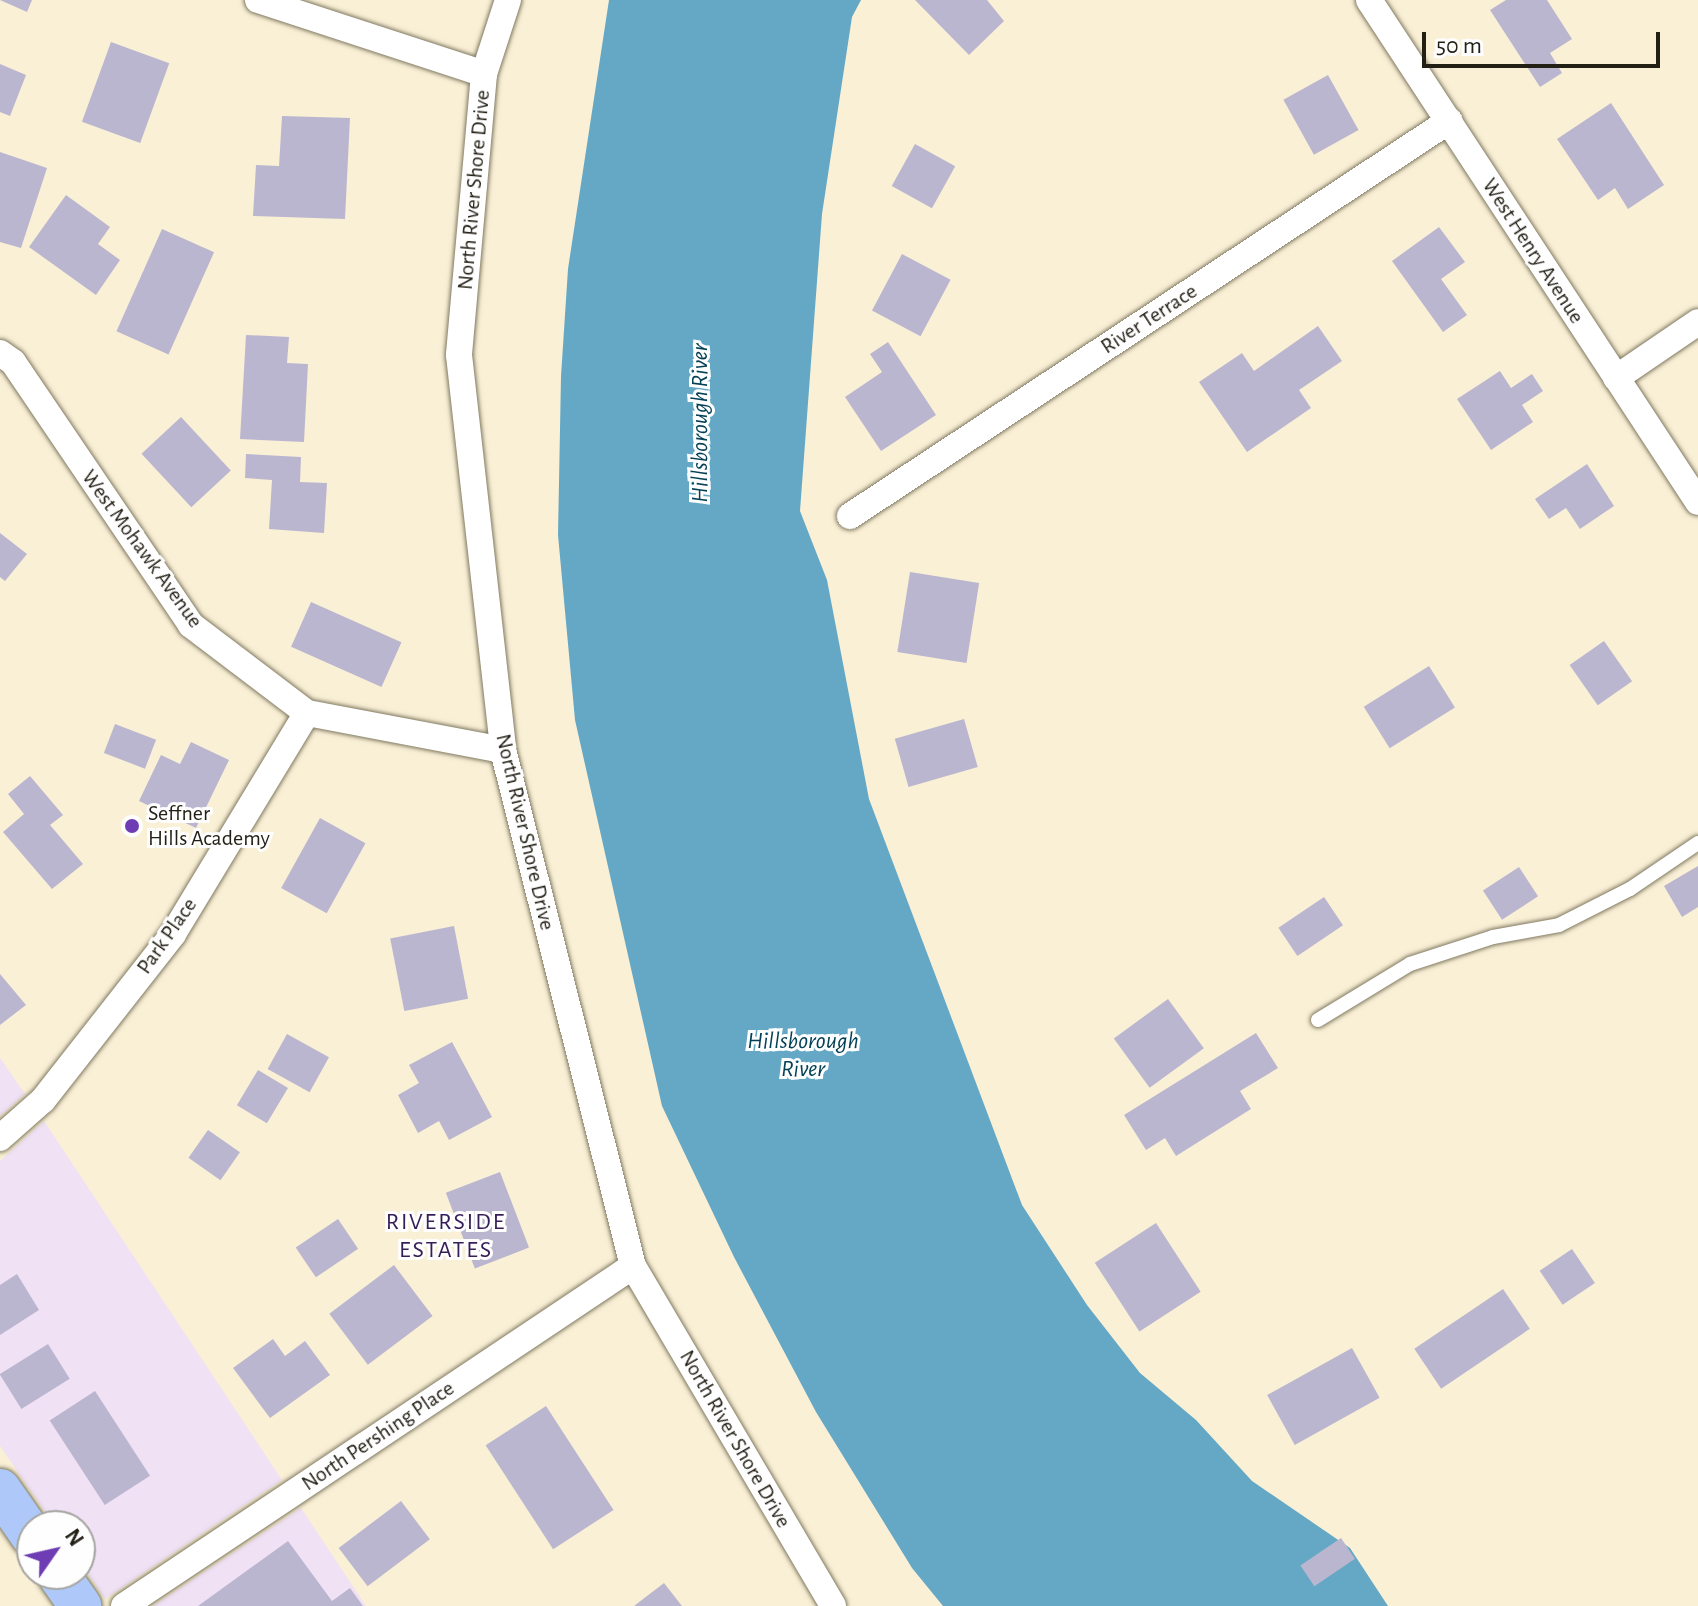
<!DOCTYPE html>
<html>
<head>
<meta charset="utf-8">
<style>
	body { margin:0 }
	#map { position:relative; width:1698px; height:1606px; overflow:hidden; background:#f9f0d6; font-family:"Alegreya Sans",sans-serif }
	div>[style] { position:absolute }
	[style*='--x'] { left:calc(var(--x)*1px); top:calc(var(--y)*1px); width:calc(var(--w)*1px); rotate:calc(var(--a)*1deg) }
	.commercial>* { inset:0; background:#f0e1f4 }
	.water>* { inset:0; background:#65a8c6 }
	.building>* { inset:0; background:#bbb6d0; transform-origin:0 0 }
	.roads { filter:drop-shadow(0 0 2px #807961) drop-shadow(0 0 2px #807961) }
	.service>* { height:14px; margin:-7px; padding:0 7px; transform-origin:7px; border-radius:7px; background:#fff }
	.minor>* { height:26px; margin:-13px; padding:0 13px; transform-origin:13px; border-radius:13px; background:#fff }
	.primary>* { height:42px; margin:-21px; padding:0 21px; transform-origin:21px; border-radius:21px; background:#aec9f9 }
	.dots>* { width:22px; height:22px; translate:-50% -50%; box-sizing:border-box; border:4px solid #fefefe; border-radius:50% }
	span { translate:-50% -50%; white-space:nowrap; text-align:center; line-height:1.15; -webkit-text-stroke:6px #fefefe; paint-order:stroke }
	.street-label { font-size:22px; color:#221f15 }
	.poi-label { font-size:22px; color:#221f15 }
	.left { translate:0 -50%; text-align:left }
	.water-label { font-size:24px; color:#044156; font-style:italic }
	.neighbourhood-label { font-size:24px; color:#351e58; letter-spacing:2px }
	.north { position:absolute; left:16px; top:1510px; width:80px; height:80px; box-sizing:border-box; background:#fefefe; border:2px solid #a6a5a1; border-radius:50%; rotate:56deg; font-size:22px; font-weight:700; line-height:32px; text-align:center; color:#221f15 }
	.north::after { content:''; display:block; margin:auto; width:28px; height:36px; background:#6e3db4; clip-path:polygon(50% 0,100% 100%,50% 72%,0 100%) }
	.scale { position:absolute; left:1422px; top:32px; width:238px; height:36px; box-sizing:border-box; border:4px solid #221f15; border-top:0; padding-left:10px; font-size:24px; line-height:28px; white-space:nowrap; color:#221f15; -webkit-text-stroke:6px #fefefe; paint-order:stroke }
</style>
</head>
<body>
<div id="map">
	<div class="commercial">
		<div style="clip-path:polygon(0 1058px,25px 1094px,0 1116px)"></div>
		<div style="clip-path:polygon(44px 1121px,282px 1480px,105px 1599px,80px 1562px,80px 1526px,55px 1526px,0 1446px,0 1161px)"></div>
		<div style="clip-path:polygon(301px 1508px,366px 1606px,153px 1606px)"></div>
	</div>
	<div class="water">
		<div style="clip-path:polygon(609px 0,861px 0,852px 17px,822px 214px,800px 511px,827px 580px,869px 799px,1022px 1205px,1087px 1305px,1140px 1373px,1196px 1420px,1252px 1481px,1350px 1548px,1388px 1606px,943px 1606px,912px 1568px,816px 1412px,734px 1257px,662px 1106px,575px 720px,558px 535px,561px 376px,568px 269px)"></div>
	</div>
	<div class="building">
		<div style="clip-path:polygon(0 0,32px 0,27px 12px)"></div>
		<div style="clip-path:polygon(915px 0,987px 0,1004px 21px,969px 55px)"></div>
		<div style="clip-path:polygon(1506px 0,1547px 0,1572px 39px,1550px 53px,1562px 73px,1540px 87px,1490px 10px)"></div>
		<div style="left:111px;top:42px;width:62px;height:85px;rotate:20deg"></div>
		<div style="clip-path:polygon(0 64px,26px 75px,10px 116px,0 112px)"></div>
		<div style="left:1328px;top:75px;width:63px;height:51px;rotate:61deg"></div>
		<div style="clip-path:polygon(1611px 103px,1664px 185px,1628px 209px,1615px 188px,1598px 200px,1557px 139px)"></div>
		<div style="clip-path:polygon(282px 116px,350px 118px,345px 219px,253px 216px,256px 165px,279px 166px)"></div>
		<div style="left:915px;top:144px;width:46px;height:48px;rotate:29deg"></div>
		<div style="clip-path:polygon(0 152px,47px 168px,21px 248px,0 242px)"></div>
		<div style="clip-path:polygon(66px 195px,110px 227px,98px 244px,120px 260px,96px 295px,29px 247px)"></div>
		<div style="clip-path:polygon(1439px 227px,1465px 262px,1441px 279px,1467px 315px,1443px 332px,1392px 261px)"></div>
		<div style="left:162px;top:229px;width:57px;height:112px;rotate:24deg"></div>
		<div style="left:902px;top:254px;width:55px;height:64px;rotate:28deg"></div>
		<div style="clip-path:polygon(1318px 326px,1342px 361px,1299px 390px,1311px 408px,1247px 452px,1199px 382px,1242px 353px,1254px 371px)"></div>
		<div style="clip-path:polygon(246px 335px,289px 337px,287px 363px,308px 364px,304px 442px,240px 439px)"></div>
		<div style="clip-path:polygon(888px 342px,936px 415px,881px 451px,845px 397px,882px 372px,870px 354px)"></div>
		<div style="clip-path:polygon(1500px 371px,1511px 388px,1532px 374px,1543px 391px,1522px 405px,1533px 422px,1491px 450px,1457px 399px)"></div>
		<div style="left:181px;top:417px;width:73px;height:54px;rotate:47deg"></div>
		<div style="clip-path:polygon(246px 454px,301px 457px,300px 482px,327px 483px,324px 533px,269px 529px,272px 480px,245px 478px)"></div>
		<div style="clip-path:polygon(1587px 464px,1614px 506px,1580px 529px,1566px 508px,1549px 519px,1535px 499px)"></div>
		<div style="clip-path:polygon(0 533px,27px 554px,5px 581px,0 577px)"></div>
		<div style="left:910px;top:572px;width:70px;height:81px;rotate:9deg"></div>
		<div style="left:311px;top:602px;width:99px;height:49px;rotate:24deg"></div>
		<div style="left:1604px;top:641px;width:49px;height:42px;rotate:55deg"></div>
		<div style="left:1429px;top:666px;width:49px;height:77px;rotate:58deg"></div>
		<div style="left:964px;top:719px;width:50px;height:72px;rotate:74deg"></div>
		<div style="left:115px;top:724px;width:44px;height:31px;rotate:21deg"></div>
		<div style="clip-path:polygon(191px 742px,229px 760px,196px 828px,139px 801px,161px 755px,180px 764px)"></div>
		<div style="clip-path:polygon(30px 776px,63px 815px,50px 825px,83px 864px,52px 889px,3px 832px,24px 814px,8px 794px)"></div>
		<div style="left:320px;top:818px;width:52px;height:80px;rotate:29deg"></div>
		<div style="clip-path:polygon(1698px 866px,1698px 907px,1682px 917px,1664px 886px)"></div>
		<div style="left:1519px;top:867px;width:35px;height:43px;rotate:57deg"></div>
		<div style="left:1324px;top:897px;width:34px;height:55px;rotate:56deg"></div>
		<div style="left:454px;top:926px;width:74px;height:65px;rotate:79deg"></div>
		<div style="clip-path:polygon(0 974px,26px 1005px,0 1025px)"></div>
		<div style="left:1168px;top:999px;width:61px;height:67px;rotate:54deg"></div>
		<div style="clip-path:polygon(1256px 1033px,1278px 1068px,1240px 1091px,1251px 1109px,1176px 1156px,1165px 1138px,1146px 1150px,1124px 1115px)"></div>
		<div style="left:287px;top:1034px;width:48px;height:40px;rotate:29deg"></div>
		<div style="clip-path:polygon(452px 1042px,492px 1117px,449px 1140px,439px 1121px,418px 1133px,398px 1095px,419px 1083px,409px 1065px)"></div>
		<div style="left:258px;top:1070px;width:35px;height:41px;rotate:31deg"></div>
		<div style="left:208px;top:1130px;width:39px;height:34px;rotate:35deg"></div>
		<div style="left:500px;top:1172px;width:81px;height:58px;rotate:69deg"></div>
		<div style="left:338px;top:1219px;width:36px;height:51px;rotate:56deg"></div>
		<div style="left:1156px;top:1223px;width:82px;height:73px;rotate:57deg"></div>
		<div style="left:1572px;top:1249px;width:41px;height:39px;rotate:56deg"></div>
		<div style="left:394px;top:1265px;width:64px;height:81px;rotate:53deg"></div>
		<div style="clip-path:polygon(17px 1274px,39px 1310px,0 1335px,0 1285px)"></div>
		<div style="left:1503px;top:1289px;width:48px;height:107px;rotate:56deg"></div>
		<div style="clip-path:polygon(273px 1339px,285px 1356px,305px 1341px,330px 1375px,270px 1418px,233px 1368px)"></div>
		<div style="left:48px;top:1344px;width:41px;height:57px;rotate:58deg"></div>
		<div style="left:1352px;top:1348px;width:57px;height:97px;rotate:61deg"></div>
		<div style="left:95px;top:1391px;width:101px;height:54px;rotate:57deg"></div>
		<div style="left:546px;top:1406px;width:124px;height:72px;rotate:57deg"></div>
		<div style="left:401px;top:1501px;width:48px;height:78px;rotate:53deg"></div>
		<div style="left:1341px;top:1538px;width:25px;height:49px;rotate:56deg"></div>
		<div style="clip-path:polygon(288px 1541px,332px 1601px,350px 1588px,363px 1606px,198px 1606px)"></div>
		<div style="clip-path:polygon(664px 1583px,682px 1606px,634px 1606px)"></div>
	</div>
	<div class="roads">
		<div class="service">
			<div style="--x:1318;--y:1020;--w:108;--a:-31.3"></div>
			<div style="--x:1410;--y:964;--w:87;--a:-18"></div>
			<div style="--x:1493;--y:937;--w:67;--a:-10.3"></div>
			<div style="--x:1559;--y:925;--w:80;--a:-26.9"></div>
			<div style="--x:1630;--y:889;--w:82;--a:-34.1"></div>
		</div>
		<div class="minor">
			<div style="--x:258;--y:0;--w:238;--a:18.1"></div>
			<div style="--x:508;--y:0;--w:78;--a:108"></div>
			<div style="--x:484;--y:74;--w:282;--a:95.1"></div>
			<div style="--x:459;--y:355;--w:397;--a:83.6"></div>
			<div style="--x:503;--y:750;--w:532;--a:75.86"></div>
			<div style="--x:633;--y:1266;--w:394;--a:59.5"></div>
			<div style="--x:1369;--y:0;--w:600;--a:56.76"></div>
			<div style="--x:0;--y:353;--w:16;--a:35"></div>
			<div style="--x:13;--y:362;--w:318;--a:55.9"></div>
			<div style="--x:191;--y:625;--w:146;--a:37.2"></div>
			<div style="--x:307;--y:713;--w:199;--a:10.7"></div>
			<div style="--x:1616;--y:378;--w:99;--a:-34.3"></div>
			<div style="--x:850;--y:516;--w:718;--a:-33.4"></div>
			<div style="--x:0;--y:1138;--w:57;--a:-41.5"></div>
			<div style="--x:43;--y:1100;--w:211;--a:-51.9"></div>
			<div style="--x:173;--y:934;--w:258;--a:-58.8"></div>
			<div style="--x:124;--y:1606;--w:612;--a:-33.74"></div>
		</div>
		<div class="primary">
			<div style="--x:0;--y:1490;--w:56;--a:55.2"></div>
			<div style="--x:58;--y:1574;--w:39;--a:55"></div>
		</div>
	</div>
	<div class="dots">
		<div style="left:132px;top:826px;background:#6e3db4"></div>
	</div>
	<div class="street-label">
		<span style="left:474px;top:190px;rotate:-85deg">North River Shore Drive</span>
		<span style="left:1533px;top:251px;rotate:57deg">West Henry Avenue</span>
		<span style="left:1149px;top:319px;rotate:-33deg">River Terrace</span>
		<span style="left:142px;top:549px;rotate:54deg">West Mohawk Avenue</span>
		<span style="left:525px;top:832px;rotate:77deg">North River Shore Drive</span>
		<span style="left:167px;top:936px;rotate:-55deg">Park Place</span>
		<span style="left:378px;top:1436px;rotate:-34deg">North Pershing Place</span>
		<span style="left:735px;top:1439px;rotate:60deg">North River Shore Drive</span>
	</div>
	<div class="poi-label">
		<span class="left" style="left:148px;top:826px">Seffner<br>Hills Academy</span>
	</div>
	<div class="water-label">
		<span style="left:701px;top:423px;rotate:-90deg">Hillsborough River</span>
		<span style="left:803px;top:1056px">Hillsborough<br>River</span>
	</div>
	<div class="neighbourhood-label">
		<span style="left:446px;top:1237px">RIVERSIDE<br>ESTATES</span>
	</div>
	<div class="north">N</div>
	<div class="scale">50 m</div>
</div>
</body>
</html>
